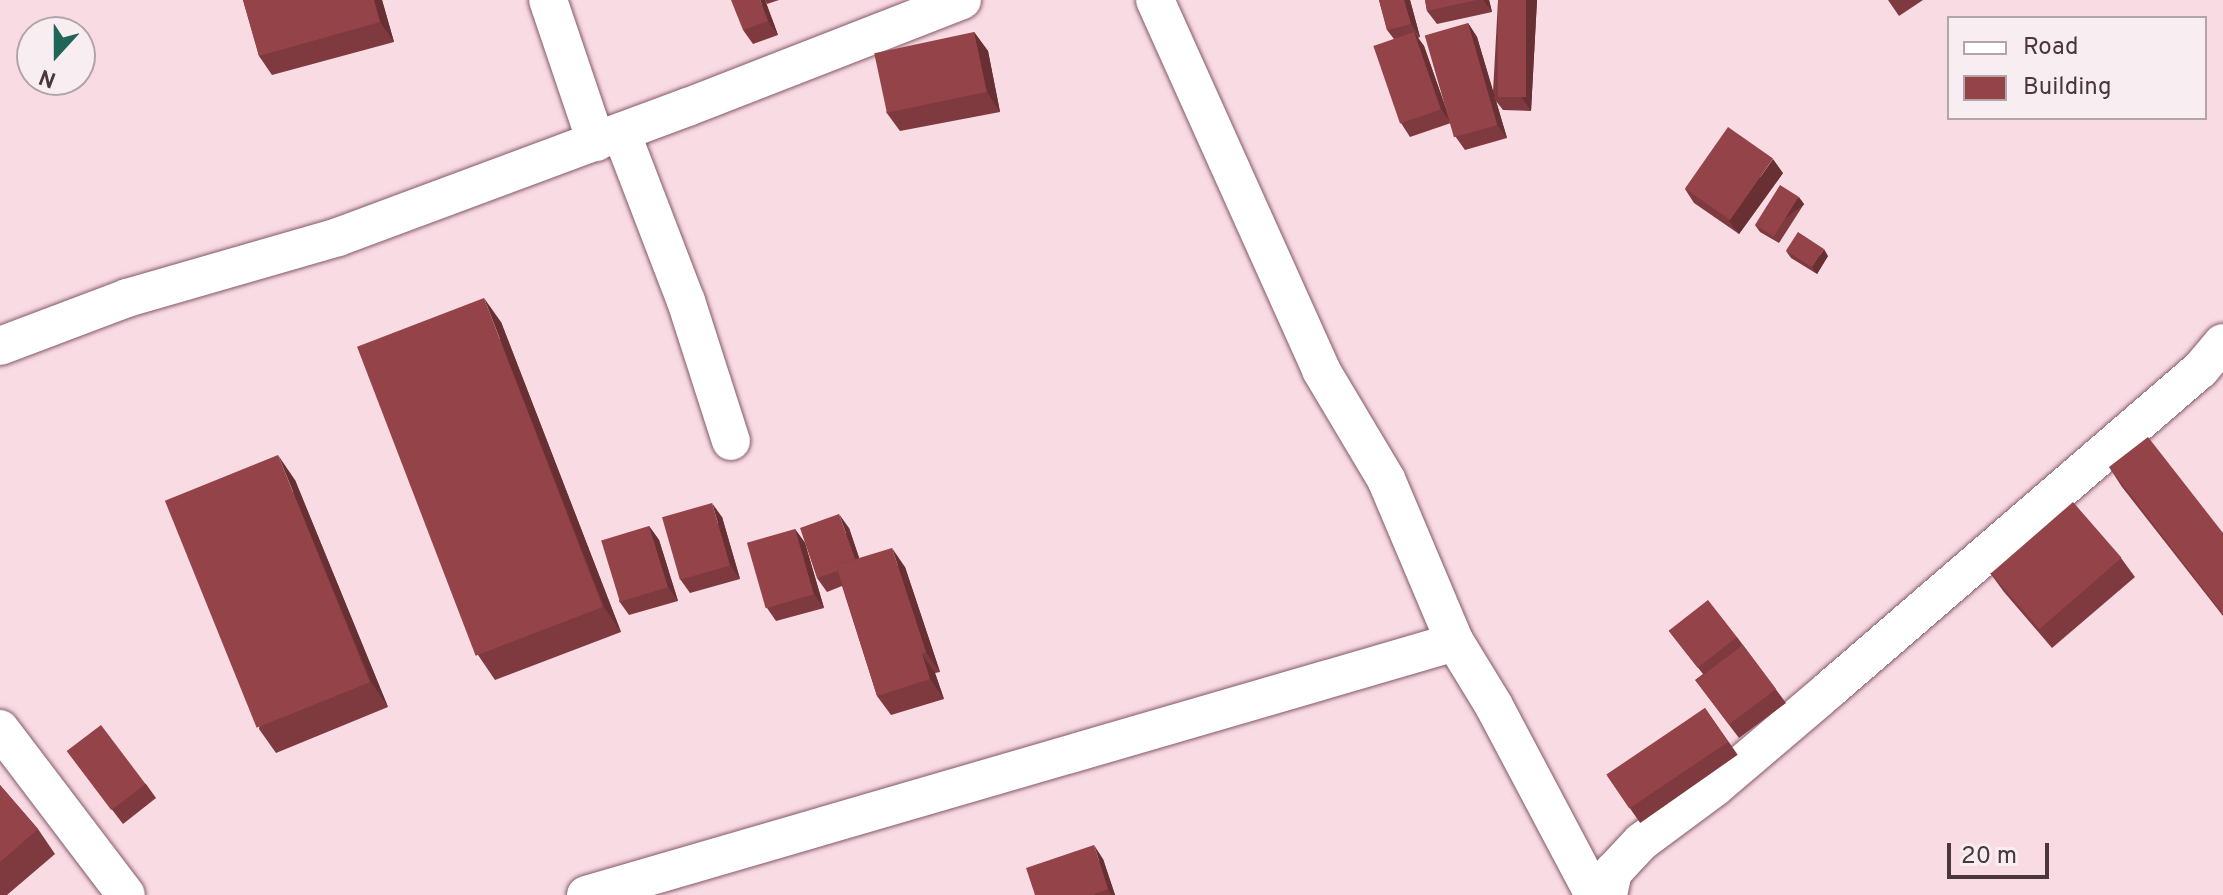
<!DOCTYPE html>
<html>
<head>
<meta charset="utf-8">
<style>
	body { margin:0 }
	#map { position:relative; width:2223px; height:895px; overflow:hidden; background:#f9dbe4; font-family:Overpass,sans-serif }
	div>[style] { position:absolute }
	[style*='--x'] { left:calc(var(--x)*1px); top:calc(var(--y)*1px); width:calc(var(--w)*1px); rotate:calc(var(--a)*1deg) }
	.roads { filter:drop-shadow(0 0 2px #835967) drop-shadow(0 0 2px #835967) }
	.minor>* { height:38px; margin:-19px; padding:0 19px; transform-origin:19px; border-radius:19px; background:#fff }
	.wall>* { inset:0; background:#7f3a3f; transform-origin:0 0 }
	.shaded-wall>* { inset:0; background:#683033; transform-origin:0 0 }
	.building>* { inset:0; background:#944449; transform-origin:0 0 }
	span { translate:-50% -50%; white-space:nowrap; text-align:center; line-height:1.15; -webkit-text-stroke:8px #f8eef1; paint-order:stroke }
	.legend { position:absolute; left:1947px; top:16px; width:260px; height:104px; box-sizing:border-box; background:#f8eef1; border:2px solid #b2a4a9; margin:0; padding:10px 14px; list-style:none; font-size:24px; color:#4a363c }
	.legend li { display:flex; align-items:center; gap:16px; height:40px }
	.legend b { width:40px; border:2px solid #b2a4a9 }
	.north { position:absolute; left:16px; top:16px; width:80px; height:80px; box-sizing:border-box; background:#f8eef1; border:2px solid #b2a4a9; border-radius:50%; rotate:201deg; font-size:22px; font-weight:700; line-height:32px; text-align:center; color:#4a363c }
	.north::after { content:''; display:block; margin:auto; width:28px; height:36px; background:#206658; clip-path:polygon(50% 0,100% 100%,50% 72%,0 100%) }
	.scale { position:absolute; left:1947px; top:843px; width:102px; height:36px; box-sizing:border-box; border:4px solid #4a363c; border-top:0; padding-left:10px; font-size:24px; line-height:28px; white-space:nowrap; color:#4a363c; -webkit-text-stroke:6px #f8eef1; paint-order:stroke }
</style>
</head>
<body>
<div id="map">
	<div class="roads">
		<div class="minor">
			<div style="--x:548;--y:0;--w:150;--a:71.3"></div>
			<div style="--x:1155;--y:0;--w:406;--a:65.8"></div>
			<div style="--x:1321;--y:370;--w:127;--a:59.2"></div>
			<div style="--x:1386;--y:479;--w:177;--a:67.1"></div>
			<div style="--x:1455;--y:642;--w:75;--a:58.6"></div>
			<div style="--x:1494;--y:706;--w:214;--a:62.1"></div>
			<div style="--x:621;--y:132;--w:181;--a:69"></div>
			<div style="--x:686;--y:301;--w:147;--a:72.2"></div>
			<div style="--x:0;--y:346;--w:136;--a:-20.7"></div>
			<div style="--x:127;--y:298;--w:220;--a:-16.1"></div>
			<div style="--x:338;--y:237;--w:373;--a:-20.4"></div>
			<div style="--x:688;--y:107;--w:294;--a:-21.3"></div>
			<div style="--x:0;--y:729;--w:208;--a:52.8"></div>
			<div style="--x:586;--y:895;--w:905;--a:-16.23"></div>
			<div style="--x:1608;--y:895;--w:24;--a:-78"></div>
			<div style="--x:1613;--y:872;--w:41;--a:-47"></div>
			<div style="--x:1641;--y:842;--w:92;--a:-36.6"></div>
			<div style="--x:1715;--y:787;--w:151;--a:-40.4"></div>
			<div style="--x:1830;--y:689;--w:489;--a:-40.8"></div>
			<div style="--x:2200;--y:370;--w:35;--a:-50"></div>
		</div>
	</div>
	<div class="wall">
		<div style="clip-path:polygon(243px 0,382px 0,394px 42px,272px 75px,259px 56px)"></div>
		<div style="clip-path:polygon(765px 0,779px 0,767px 4px)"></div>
		<div style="clip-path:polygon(765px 0,778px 35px,753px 44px,743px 30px)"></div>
		<div style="clip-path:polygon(1379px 0,1410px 0,1420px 37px,1418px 38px,1424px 46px,1451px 123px,1410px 137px,1401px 123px,1394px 39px,1387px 30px)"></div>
		<div style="clip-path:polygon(1425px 0,1489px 0,1492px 12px,1437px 24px,1427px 11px)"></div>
		<div style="clip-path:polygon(1498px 0,1537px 0,1531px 111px,1503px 110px,1496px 101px,1507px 138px,1465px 150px,1455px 136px,1468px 23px,1477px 37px,1493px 92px)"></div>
		<div style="clip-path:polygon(1888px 0,1923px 0,1899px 16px)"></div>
		<div style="clip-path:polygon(974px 32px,988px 51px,1000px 112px,900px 131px,886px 112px)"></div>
		<div style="clip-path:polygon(1783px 173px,1739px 234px,1694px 203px,1685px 189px)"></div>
		<div style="clip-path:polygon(1804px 204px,1779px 243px,1760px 232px,1755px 225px)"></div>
		<div style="clip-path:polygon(1786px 251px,1828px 256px,1817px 274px,1791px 258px)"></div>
		<div style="clip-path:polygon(501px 322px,621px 632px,495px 680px,478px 655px)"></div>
		<div style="clip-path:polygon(2109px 467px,2223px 533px,2223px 616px,2122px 487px)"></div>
		<div style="clip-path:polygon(295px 480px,388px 707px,276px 753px,259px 729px)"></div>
		<div style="clip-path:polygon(722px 517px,740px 579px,690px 593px,680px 579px)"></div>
		<div style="clip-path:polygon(649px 526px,659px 540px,678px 601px,629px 615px,619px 601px)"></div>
		<div style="clip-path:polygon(849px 528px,859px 558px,905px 567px,940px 672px,935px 673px,944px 699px,891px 715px,877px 696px,842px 586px,827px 592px,817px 578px)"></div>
		<div style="clip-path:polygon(795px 529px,805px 543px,824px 608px,776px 621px,767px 608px)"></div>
		<div style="clip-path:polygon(2121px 558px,2135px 577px,2052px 648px,2004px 592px,1990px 573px)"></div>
		<div style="clip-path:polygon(1669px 631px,1737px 637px,1786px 703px,1739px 738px,1695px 680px,1703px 674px)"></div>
		<div style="left:1705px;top:708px;width:57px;height:119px;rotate:55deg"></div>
		<div style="clip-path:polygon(67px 751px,146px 784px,156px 798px,123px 824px)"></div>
		<div style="clip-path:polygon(0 785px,38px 829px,55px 854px,7px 895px,0 895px)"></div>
		<div style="clip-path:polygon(1103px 859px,1115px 895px,1035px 895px)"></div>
	</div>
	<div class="shaded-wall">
		<div style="clip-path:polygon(374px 0,382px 0,394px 42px,380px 22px)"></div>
		<div style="clip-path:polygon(760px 0,765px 0,778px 35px,768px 21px)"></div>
		<div style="clip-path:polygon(1404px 0,1410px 0,1420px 37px,1411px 24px)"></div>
		<div style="clip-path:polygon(1483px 0,1489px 0,1492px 12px)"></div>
		<div style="clip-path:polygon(1526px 0,1537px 0,1531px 111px,1522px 98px)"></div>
		<div style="clip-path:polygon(1468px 23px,1477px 37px,1495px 97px,1493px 97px,1496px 101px,1507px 138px,1497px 125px)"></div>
		<div style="clip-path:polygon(974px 32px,988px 51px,1000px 112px,987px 92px)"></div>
		<div style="clip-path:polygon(1414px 32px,1424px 46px,1451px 123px,1441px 109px)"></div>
		<div style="clip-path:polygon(1773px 159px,1783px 173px,1739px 234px,1729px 221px)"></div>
		<div style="left:1799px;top:197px;width:9px;height:46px;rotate:54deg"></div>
		<div style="clip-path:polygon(1824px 249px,1828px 256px,1817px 274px,1812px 267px)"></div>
		<div style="clip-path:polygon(484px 298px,501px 322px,621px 632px,604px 607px)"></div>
		<div style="clip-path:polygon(278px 455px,295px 480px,388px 707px,371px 682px)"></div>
		<div style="clip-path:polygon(712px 503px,722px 517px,740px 579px,730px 565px)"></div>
		<div style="clip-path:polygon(839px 514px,849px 528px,866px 578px,857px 564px)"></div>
		<div style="clip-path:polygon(649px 526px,659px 540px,678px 601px,668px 587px)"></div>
		<div style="clip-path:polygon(795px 529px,805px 543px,824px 608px,814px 594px)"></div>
		<div style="clip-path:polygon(892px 548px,905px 567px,940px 672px,926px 652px)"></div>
		<div style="clip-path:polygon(922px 654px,935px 673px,944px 699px,930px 679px)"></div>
		<div style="clip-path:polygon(1094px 845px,1103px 859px,1115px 895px,1112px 895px,1108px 889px)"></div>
	</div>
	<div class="building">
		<div style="clip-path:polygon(243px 0,374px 0,380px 22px,259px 56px)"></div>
		<div style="clip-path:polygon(731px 0,760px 0,768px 21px,743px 30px)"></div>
		<div style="clip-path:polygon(1379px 0,1404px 0,1411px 24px,1387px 30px)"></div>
		<div style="clip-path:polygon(1425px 0,1476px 0,1427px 11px)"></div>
		<div style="left:1498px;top:0;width:28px;height:97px"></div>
		<div style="left:1468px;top:23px;width:106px;height:45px;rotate:74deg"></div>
		<div style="left:974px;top:32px;width:61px;height:102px;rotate:78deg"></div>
		<div style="left:1414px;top:32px;width:82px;height:43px;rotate:71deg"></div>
		<div style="left:1728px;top:127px;width:55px;height:75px;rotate:35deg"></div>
		<div style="left:1780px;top:185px;width:22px;height:47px;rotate:32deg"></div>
		<div style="left:1798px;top:232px;width:31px;height:22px;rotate:33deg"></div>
		<div style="left:484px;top:298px;width:331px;height:136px;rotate:69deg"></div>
		<div style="clip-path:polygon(2148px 437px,2223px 533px,2223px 614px,2109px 467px)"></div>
		<div style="left:278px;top:455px;width:245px;height:122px;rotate:68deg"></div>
		<div style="left:2073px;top:502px;width:74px;height:109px;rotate:49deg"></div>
		<div style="left:712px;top:503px;width:65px;height:52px;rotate:74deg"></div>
		<div style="clip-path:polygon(839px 514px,855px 559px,836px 565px,838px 571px,817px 578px,800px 528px)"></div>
		<div style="left:649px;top:526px;width:64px;height:50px;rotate:73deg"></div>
		<div style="left:795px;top:529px;width:68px;height:50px;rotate:74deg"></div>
		<div style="clip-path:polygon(892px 548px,926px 652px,922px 654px,930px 679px,877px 696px,836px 565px)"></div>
		<div style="left:1708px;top:600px;width:47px;height:50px;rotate:52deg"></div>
		<div style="left:1743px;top:645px;width:55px;height:59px;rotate:53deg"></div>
		<div style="left:1705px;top:708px;width:41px;height:119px;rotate:56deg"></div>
		<div style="left:101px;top:725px;width:74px;height:43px;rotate:53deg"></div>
		<div style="clip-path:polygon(0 785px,38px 829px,0 862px)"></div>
		<div style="clip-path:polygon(1094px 845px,1108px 889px,1094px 894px,1094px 895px,1035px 895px,1026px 868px)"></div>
	</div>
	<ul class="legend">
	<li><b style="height:10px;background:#fff"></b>Road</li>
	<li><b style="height:22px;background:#944449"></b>Building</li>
	</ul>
	<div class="north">N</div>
	<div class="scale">20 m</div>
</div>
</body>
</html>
